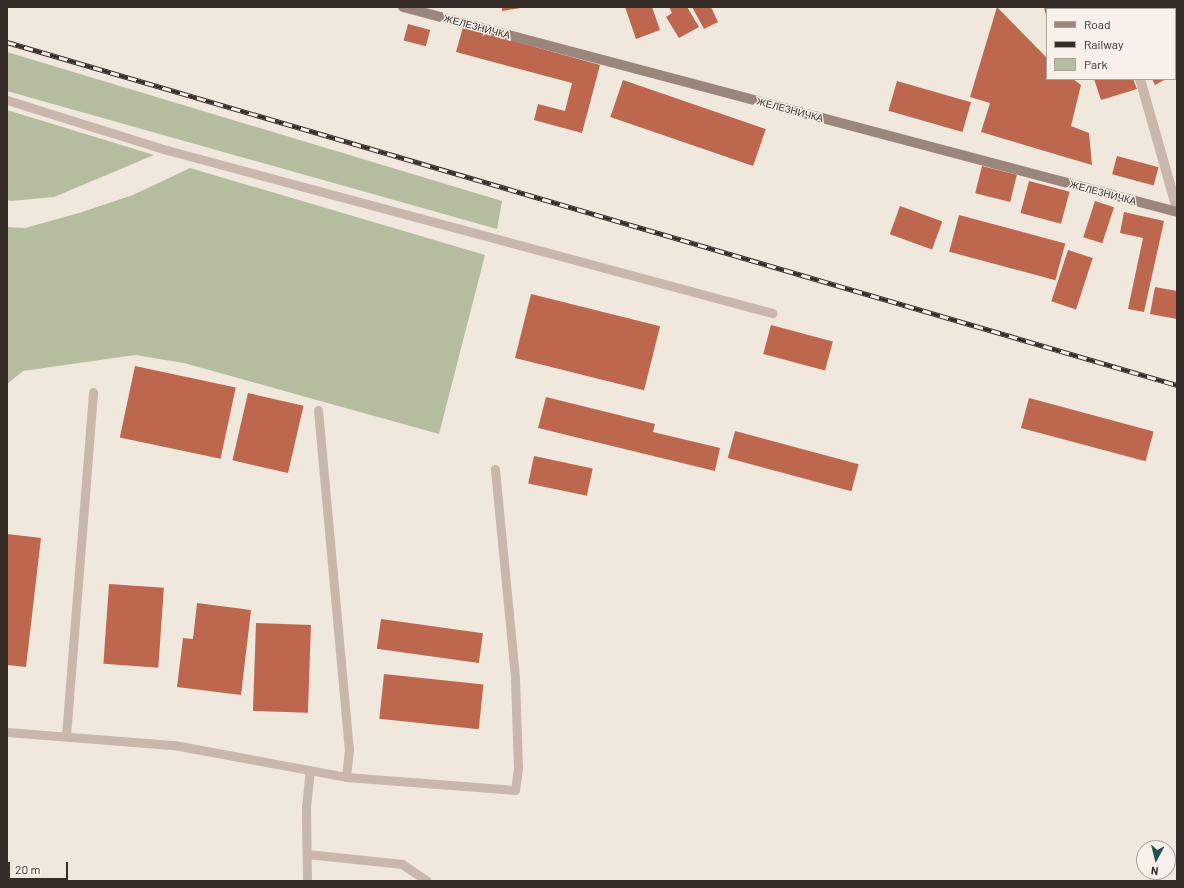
<!DOCTYPE html>
<html>
<head>
<meta charset="utf-8">
<style>
	body { margin:0 }
	#map { position:relative; width:1184px; height:888px; overflow:hidden; background:#f0e7dd; font-family:Barlow,sans-serif }
	div>[style] { position:absolute }
	[style*='--x'] { left:calc(var(--x)*1px); top:calc(var(--y)*1px); width:calc(var(--w)*1px); rotate:calc(var(--a)*1deg) }
	.green>* { inset:0; background:#b4be9e }
	.building>* { inset:0; background:#bd674f; transform-origin:0 0 }
	.lane>* { height:9px; margin:-4.5px; padding:0 4.5px; transform-origin:4.5px; border-radius:4.5px; background:#c8b7aa }
	.street>* { height:10px; margin:-5px; padding:0 5px; transform-origin:5px; border-radius:5px; background:#c8b7aa }
	.secondary>* { height:10px; margin:-5px; padding:0 5px; transform-origin:5px; border-radius:5px; background:#9b867c }
	.rail>* { height:4.5px; margin-top:-2.25px; transform-origin:0; background:repeating-linear-gradient(90deg,#f8f1e9 0 9px,#362d29 0 18px); box-sizing:border-box; border-block:1px solid #362d29 }
	span { translate:-50% -50%; white-space:nowrap; text-align:center; line-height:1.15; -webkit-text-stroke:3px #f8f1e9; paint-order:stroke }
	.street-label { font-size:10px; color:#362d29 }
	.frame { position:absolute; inset:0; border:8px solid #362d29; pointer-events:none }
	.legend { position:absolute; left:1046px; top:8px; width:130px; height:72px; box-sizing:border-box; background:#f8f1e9; border:1px solid #aaa39c; margin:0; padding:5px 7px; list-style:none; font-size:12px; color:#362d29 }
	.legend li { display:flex; align-items:center; gap:8px; height:20px }
	.legend b { width:20px; border:1px solid #aaa39c }
	.north { position:absolute; left:1136px; top:840px; width:40px; height:40px; box-sizing:border-box; background:#f8f1e9; border:1px solid #aaa39c; border-radius:50%; rotate:187deg; font-size:11px; font-weight:700; line-height:16px; text-align:center; color:#362d29 }
	.north::after { content:''; display:block; margin:auto; width:14px; height:18px; background:#225254; clip-path:polygon(50% 0,100% 100%,50% 72%,0 100%) }
	.scale { position:absolute; left:8px; top:862px; width:60px; height:18px; box-sizing:border-box; border:2px solid #362d29; border-top:0; padding-left:5px; font-size:12px; line-height:14px; white-space:nowrap; color:#362d29; -webkit-text-stroke:3px #f8f1e9; paint-order:stroke }
</style>
</head>
<body>
<div id="map">
	<div class="green">
		<div style="clip-path:polygon(7px 52px,502px 201px,497px 229px,7px 91px)"></div>
		<div style="clip-path:polygon(7px 110px,154px 155px,54px 197px,11px 201px,7px 200px)"></div>
		<div style="clip-path:polygon(190px 168px,485px 255px,439px 434px,184px 363px,135px 355px,23px 371px,7px 384px,7px 227px,25px 228px,79px 213px,133px 195px)"></div>
	</div>
	<div class="building">
		<div style="clip-path:polygon(502px 7px,521px 7px,521px 8px,502px 11px)"></div>
		<div style="clip-path:polygon(625px 7px,652px 7px,660px 30px,636px 39px)"></div>
		<div style="clip-path:polygon(669px 7px,687px 7px,699px 27px,679px 38px,666px 17px,672px 13px)"></div>
		<div style="clip-path:polygon(692px 7px,711px 7px,718px 22px,704px 29px)"></div>
		<div style="clip-path:polygon(997px 7px,1047px 58px,1047px 79px,1073px 79px,1081px 85px,1071px 126px,1089px 133px,1092px 165px,981px 132px,990px 103px,970px 97px)"></div>
		<div style="clip-path:polygon(1044px 7px,1079px 7px,1047px 9px,1047px 20px)"></div>
		<div style="clip-path:polygon(1141px 7px,1153px 7px,1154px 9px,1137px 9px)"></div>
		<div style="left:1177px;top:14px;width:22px;height:2px;rotate:90deg"></div>
		<div style="left:408px;top:24px;width:23px;height:17px;rotate:15deg"></div>
		<div style="clip-path:polygon(463px 27px,600px 65px,582px 133px,534px 120px,538px 104px,565px 111px,572px 83px,456px 52px)"></div>
		<div style="left:1177px;top:50px;width:23px;height:2px;rotate:90deg"></div>
		<div style="clip-path:polygon(1094px 79px,1133px 79px,1137px 89px,1101px 100px)"></div>
		<div style="clip-path:polygon(1152px 79px,1166px 79px,1155px 85px)"></div>
		<div style="left:623px;top:80px;width:151px;height:39px;rotate:19deg"></div>
		<div style="left:897px;top:81px;width:77px;height:31px;rotate:16deg"></div>
		<div style="left:1117px;top:156px;width:43px;height:19px;rotate:15deg"></div>
		<div style="left:982px;top:166px;width:36px;height:28px;rotate:14deg"></div>
		<div style="left:1029px;top:181px;width:42px;height:33px;rotate:15deg"></div>
		<div style="left:1095px;top:201px;width:20px;height:38px;rotate:18deg"></div>
		<div style="left:900px;top:206px;width:45px;height:30px;rotate:20deg"></div>
		<div style="clip-path:polygon(1124px 212px,1164px 221px,1144px 312px,1128px 309px,1143px 238px,1120px 233px)"></div>
		<div style="left:959px;top:215px;width:110px;height:38px;rotate:15deg"></div>
		<div style="left:1068px;top:250px;width:26px;height:54px;rotate:18deg"></div>
		<div style="clip-path:polygon(1155px 287px,1177px 291px,1177px 319px,1150px 314px)"></div>
		<div style="left:531px;top:294px;width:133px;height:66px;rotate:14deg"></div>
		<div style="left:771px;top:325px;width:64px;height:30px;rotate:15deg"></div>
		<div style="left:135px;top:366px;width:103px;height:73px;rotate:12deg"></div>
		<div style="left:248px;top:393px;width:57px;height:69px;rotate:13deg"></div>
		<div style="clip-path:polygon(546px 397px,655px 424px,653px 432px,720px 448px,715px 471px,538px 428px)"></div>
		<div style="left:1029px;top:398px;width:129px;height:31px;rotate:15deg"></div>
		<div style="left:735px;top:431px;width:128px;height:28px;rotate:15deg"></div>
		<div style="left:534px;top:456px;width:60px;height:28px;rotate:12deg"></div>
		<div style="clip-path:polygon(7px 534px,41px 538px,26px 667px,7px 665px)"></div>
		<div style="left:109px;top:584px;width:55px;height:80px;rotate:4deg"></div>
		<div style="clip-path:polygon(197px 603px,251px 610px,241px 695px,177px 687px,183px 638px,193px 639px)"></div>
		<div style="left:381px;top:619px;width:103px;height:30px;rotate:8deg"></div>
		<div style="left:256px;top:623px;width:55px;height:88px;rotate:2deg"></div>
		<div style="left:384px;top:674px;width:100px;height:45px;rotate:6deg"></div>
	</div>
	<div class="lane">
		<div style="--x:7;--y:100;--w:168;--a:17.4"></div>
		<div style="--x:167;--y:150;--w:627;--a:15.08"></div>
		<div style="--x:318;--y:410;--w:340;--a:84.8"></div>
		<div style="--x:349;--y:749;--w:28;--a:96"></div>
		<div style="--x:7;--y:732;--w:168;--a:4.5"></div>
		<div style="--x:174;--y:745;--w:175;--a:10.5"></div>
		<div style="--x:346;--y:777;--w:169;--a:4.4"></div>
		<div style="--x:515;--y:790;--w:21;--a:-82"></div>
		<div style="--x:518;--y:769;--w:92;--a:-91.9"></div>
		<div style="--x:515;--y:677;--w:209;--a:-95.5"></div>
		<div style="--x:66;--y:736;--w:345;--a:-85.5"></div>
		<div style="--x:307;--y:854;--w:96;--a:6"></div>
		<div style="--x:402;--y:864;--w:30;--a:34"></div>
		<div style="--x:307;--y:881;--w:74;--a:-90.8"></div>
		<div style="--x:306;--y:807;--w:36;--a:-84"></div>
	</div>
	<div class="street">
		<div style="--x:1120;--y:7;--w:2;--a:90"></div>
		<div style="--x:1140;--y:79;--w:135;--a:74.1"></div>
	</div>
	<div class="secondary">
		<div style="--x:403;--y:7;--w:801;--a:14.83"></div>
	</div>
	<div class="rail">
		<div style="--x:7;--y:42;--w:1219;--a:16.34"></div>
	</div>
	<div class="street-label">
		<span style="left:477px;top:27px;rotate:15deg">ЖЕЛЕЗНИЧКА</span>
		<span style="left:790px;top:110px;rotate:15deg">ЖЕЛЕЗНИЧКА</span>
		<span style="left:1103px;top:193px;rotate:15deg">ЖЕЛЕЗНИЧКА</span>
	</div>
	<div class="frame"></div>
	<ul class="legend">
	<li><b style="height:5px;background:#9b867c"></b>Road</li>
	<li><b style="height:5px;background:#362d29"></b>Railway</li>
	<li><b style="height:11px;background:#b4be9e"></b>Park</li>
	</ul>
	<div class="north">N</div>
	<div class="scale">20 m</div>
</div>
</body>
</html>
